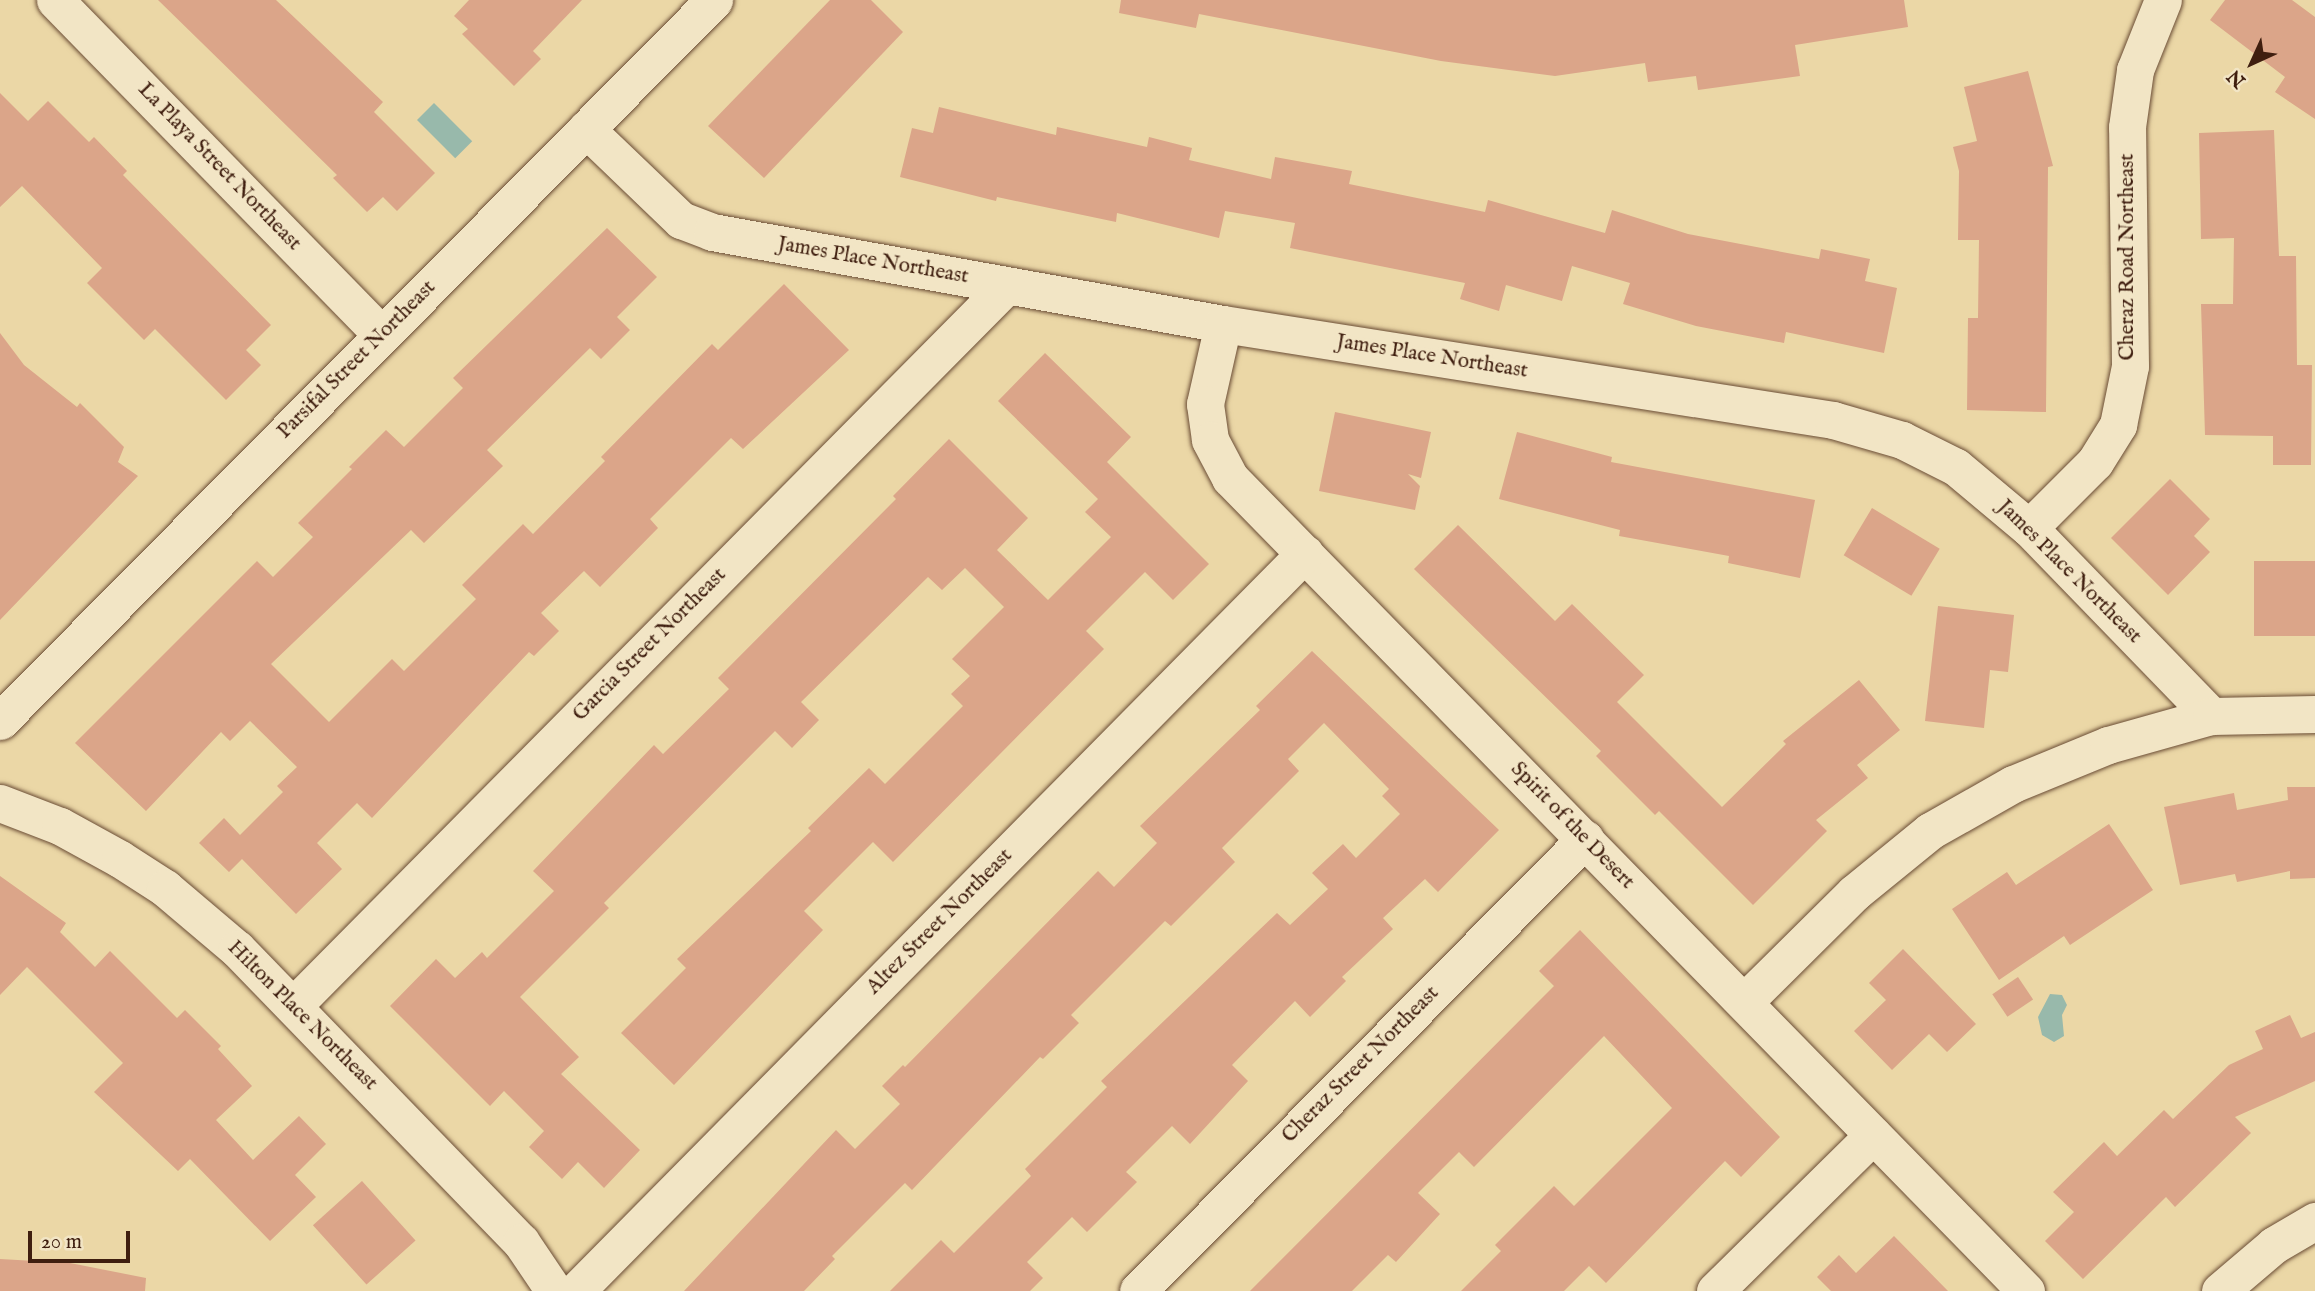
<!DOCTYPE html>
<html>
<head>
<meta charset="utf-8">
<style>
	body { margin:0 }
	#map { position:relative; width:2315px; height:1291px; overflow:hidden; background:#ebd7a6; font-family:"IM FELL English",serif }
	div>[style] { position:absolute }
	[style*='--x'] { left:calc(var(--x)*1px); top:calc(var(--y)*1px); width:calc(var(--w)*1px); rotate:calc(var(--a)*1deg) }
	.water>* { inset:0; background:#98b9ab; transform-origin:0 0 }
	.building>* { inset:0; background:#dba589; transform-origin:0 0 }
	.roads { filter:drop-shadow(0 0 2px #6a4c35) drop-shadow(0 0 2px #6a4c35) }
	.minor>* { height:37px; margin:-18.5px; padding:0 18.5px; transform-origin:18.5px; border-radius:18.5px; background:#f2e5c5 }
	span { translate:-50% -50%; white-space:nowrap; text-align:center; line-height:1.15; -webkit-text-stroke:6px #f2e5c5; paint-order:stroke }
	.street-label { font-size:21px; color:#3f1e0f }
	.north { position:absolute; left:2217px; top:28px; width:70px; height:70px; -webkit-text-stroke:5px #f2e5c5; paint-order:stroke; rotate:225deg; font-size:19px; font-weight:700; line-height:28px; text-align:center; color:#3f1e0f }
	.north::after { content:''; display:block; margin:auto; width:24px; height:32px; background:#3f1e0f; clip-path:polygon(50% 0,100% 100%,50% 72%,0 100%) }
	.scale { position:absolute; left:28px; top:1231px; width:102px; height:32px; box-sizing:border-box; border:4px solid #3f1e0f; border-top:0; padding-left:9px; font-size:21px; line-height:24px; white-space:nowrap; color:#3f1e0f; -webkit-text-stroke:5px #f2e5c5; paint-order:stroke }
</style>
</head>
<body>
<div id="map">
	<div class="water">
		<div style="left:434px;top:103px;width:54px;height:24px;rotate:45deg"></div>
		<div style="clip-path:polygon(2050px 994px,2062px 995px,2067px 1005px,2062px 1015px,2064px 1036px,2054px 1042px,2042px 1035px,2038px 1017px)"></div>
	</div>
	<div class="building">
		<div style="clip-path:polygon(158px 0,276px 0,383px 102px,374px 112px,435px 173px,397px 211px,383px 197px,367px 212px,333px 178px,337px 175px)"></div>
		<div style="clip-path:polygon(469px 0,582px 0,533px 51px,541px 59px,514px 86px,462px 34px,468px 29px,454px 16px)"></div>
		<div style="clip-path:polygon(830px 0,871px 0,903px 32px,764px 178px,708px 126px)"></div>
		<div style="clip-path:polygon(1121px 0,1904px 0,1908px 27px,1795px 45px,1800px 76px,1698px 90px,1696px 76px,1648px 82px,1645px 63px,1555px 76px,1441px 61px,1199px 14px,1196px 28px,1119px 13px)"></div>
		<div style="clip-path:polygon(2225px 0,2292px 0,2315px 17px,2315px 119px,2275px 92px,2285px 77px,2210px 20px)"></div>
		<div style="clip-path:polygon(2028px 71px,2053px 166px,2048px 167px,2046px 412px,1967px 410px,1968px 318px,1978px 318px,1979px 240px,1958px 240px,1959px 171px,1953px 147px,1977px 141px,1964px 87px)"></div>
		<div style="clip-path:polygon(0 93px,28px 121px,48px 101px,89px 142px,94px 137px,127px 171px,123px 175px,271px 325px,246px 350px,261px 365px,226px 400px,155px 329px,144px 340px,87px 283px,102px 268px,22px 186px,0 207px)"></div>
		<div style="clip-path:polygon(939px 107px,1056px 135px,1057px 127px,1147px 147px,1149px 137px,1192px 148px,1189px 160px,1271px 179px,1275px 157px,1352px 171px,1349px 184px,1485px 212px,1488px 200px,1605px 233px,1612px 210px,1688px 234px,1819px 259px,1821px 249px,1870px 259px,1865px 281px,1897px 288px,1884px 353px,1786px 332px,1784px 343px,1696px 326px,1623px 304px,1630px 283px,1572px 266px,1562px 301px,1506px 285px,1499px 311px,1460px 299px,1465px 283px,1290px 248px,1295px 223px,1225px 211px,1219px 238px,1117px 213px,1116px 222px,997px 197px,996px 201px,900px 177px,912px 128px,933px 133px)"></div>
		<div style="clip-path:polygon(2274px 130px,2279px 256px,2296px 256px,2297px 365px,2312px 365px,2311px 465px,2273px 465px,2273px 436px,2205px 435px,2201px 304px,2233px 304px,2234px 238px,2201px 239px,2199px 133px)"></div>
		<div style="clip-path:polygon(607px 228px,657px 277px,617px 317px,630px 330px,601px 359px,590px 348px,487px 450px,503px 466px,424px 543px,411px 530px,271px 664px,329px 722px,392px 659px,404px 671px,476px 599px,462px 585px,523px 524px,533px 534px,605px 461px,601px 457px,712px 344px,718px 350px,784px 284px,849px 350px,743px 449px,731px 438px,650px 519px,658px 528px,600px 587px,584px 571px,541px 613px,559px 631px,534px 656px,529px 652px,372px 818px,357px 803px,317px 843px,342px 869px,296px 914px,242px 859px,229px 872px,199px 843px,224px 818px,240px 835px,283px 792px,277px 786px,297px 767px,250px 721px,230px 741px,221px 732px,146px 811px,75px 743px,257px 561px,273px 577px,313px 537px,298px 523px,352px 469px,349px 467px,386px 430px,404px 447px,463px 388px,453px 378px)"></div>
		<div style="clip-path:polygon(0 333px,24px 365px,77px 407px,80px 403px,124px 447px,118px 462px,138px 476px,0 620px)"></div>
		<div style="clip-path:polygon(1045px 353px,1131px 437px,1107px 462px,1209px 564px,1173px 600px,1145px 572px,1086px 631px,1104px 649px,893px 862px,873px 842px,804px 911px,823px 930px,674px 1085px,621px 1033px,686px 968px,677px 959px,811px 831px,808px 828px,869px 768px,885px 784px,963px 706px,951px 694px,970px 676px,952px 659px,1004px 607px,965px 568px,942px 590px,928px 577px,801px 702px,819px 720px,792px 748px,775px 731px,604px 903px,609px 908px,520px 997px,579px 1057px,561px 1074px,640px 1150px,604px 1188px,578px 1162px,562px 1179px,529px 1147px,544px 1131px,504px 1091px,490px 1106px,390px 1006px,436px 959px,455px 978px,482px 952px,487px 958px,554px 891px,533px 871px,654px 745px,663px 754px,729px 689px,718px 678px,896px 499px,893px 496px,949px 439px,1028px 518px,997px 550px,1048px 600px,1111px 537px,1085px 512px,1098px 499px,998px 401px)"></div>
		<div style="clip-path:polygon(1335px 412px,1431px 432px,1421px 478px,1408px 474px,1420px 486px,1415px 510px,1319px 491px)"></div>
		<div style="clip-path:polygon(1517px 432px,1612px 457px,1611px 462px,1815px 500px,1800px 578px,1728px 563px,1729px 556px,1619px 536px,1620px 530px,1499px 499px)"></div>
		<div style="clip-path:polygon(2170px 479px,2210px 519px,2194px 536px,2210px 552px,2168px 595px,2111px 538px)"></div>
		<div style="left:1872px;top:508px;width:79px;height:55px;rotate:31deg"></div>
		<div style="clip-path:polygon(1458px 525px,1555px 621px,1572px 604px,1644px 675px,1617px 702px,1722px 807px,1786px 744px,1783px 741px,1859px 680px,1900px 730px,1857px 765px,1868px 778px,1816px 820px,1827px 831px,1753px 905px,1659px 811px,1655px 815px,1596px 756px,1601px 751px,1414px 569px)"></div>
		<div style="left:2315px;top:561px;width:75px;height:61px;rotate:90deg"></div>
		<div style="clip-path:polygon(1938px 606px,2014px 615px,2008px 672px,1990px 670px,1984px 728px,1925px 721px)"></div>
		<div style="clip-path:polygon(1312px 651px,1499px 830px,1438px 892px,1425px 879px,1383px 918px,1393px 929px,1342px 977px,1346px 981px,1310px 1017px,1295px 1001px,1232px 1065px,1248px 1081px,1190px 1144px,1172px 1126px,1126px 1172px,1137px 1182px,1087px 1232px,1072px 1217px,1027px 1262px,1043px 1278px,1030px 1291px,890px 1291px,941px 1240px,954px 1253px,1031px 1176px,1025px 1169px,1107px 1087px,1101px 1081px,1277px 913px,1290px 925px,1328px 889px,1312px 873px,1343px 844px,1356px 858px,1400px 814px,1382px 796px,1389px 789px,1324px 723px,1288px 759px,1299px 771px,1222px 848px,1235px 862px,1171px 926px,1165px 921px,1071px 1015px,1079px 1023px,1043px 1059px,1040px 1057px,912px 1190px,905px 1183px,832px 1256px,835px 1259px,804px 1291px,684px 1291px,836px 1130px,855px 1149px,900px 1104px,882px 1086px,903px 1065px,905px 1067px,1098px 871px,1114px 887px,1157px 843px,1140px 826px,1260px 710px,1256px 706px)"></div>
		<div style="clip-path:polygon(2287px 787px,2315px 787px,2315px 878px,2290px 879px,2290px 871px,2237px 882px,2235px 874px,2180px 885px,2164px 807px,2234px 793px,2237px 810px,2288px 800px)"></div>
		<div style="clip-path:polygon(2109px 824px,2153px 890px,2070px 945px,2064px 936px,1999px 980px,1952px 909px,2007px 872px,2016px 885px)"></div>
		<div style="clip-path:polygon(0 876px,66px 923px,60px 932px,95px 967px,110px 951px,177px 1018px,185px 1010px,221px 1046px,218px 1049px,252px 1086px,216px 1120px,253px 1160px,299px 1116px,326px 1144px,295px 1175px,316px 1197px,270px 1241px,190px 1159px,178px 1171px,94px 1092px,123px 1063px,27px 967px,0 995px)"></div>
		<div style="clip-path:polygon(1580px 930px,1780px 1137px,1741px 1177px,1725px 1161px,1606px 1283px,1589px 1266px,1564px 1291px,1461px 1291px,1501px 1251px,1495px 1245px,1554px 1186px,1574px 1206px,1672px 1108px,1604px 1036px,1474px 1167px,1459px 1152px,1418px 1193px,1440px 1214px,1396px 1262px,1388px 1255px,1352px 1291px,1250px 1291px,1554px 986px,1539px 971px)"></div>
		<div style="clip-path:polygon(1903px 949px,1976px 1024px,1947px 1052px,1929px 1034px,1892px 1070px,1854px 1031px,1886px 1000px,1869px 983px)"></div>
		<div style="left:2018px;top:977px;width:27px;height:31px;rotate:56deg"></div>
		<div style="clip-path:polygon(2290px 1015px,2301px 1038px,2315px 1032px,2315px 1081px,2235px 1117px,2251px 1133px,2175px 1207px,2166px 1197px,2083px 1279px,2045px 1241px,2074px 1212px,2053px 1192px,2104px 1142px,2117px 1156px,2164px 1110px,2173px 1119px,2229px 1065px,2263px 1049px,2255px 1031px)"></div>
		<div style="left:362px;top:1181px;width:80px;height:66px;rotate:48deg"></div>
		<div style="clip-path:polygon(1894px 1236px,1948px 1291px,1831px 1291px,1817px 1277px,1839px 1255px,1856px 1273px)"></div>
		<div style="clip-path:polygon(0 1259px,70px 1263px,146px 1278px,145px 1291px,0 1291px)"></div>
	</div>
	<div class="roads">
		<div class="minor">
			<div style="--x:55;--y:0;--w:468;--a:45.7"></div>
			<div style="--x:586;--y:129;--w:132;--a:43.8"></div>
			<div style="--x:681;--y:220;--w:33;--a:21"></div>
			<div style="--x:712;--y:232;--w:519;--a:10.21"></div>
			<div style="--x:1223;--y:324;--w:618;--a:8.94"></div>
			<div style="--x:1833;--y:420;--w:72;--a:16.2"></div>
			<div style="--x:1902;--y:440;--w:60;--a:26.6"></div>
			<div style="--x:1956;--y:467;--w:95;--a:39.9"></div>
			<div style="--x:2029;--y:528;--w:262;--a:45.9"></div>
			<div style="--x:1223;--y:324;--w:82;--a:102.7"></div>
			<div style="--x:1205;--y:404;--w:36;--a:82"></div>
			<div style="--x:1210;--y:440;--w:43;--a:62.2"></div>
			<div style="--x:1230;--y:478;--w:1138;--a:45.61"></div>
			<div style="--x:2029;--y:528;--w:93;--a:-45"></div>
			<div style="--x:2095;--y:462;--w:44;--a:-58.1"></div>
			<div style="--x:2118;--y:425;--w:60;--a:-78.5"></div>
			<div style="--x:2130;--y:366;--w:239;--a:-90.7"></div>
			<div style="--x:2127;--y:127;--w:58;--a:-82"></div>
			<div style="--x:2135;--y:70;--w:75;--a:-68.2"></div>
			<div style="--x:0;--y:721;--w:1015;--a:-45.28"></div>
			<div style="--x:0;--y:803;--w:64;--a:21"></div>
			<div style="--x:60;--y:826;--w:68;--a:28.8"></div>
			<div style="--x:120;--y:859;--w:54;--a:32.8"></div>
			<div style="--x:165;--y:888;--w:94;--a:40.3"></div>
			<div style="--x:237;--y:949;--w:408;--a:45.9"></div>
			<div style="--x:521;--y:1242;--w:59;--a:56"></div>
			<div style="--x:1744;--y:1002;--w:155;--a:-44.7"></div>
			<div style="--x:1854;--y:893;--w:98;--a:-39.2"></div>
			<div style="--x:1930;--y:831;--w:95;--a:-29.5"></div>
			<div style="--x:2013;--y:784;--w:103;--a:-22.3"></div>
			<div style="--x:2108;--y:745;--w:107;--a:-15.7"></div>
			<div style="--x:2211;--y:716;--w:104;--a:-1.1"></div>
			<div style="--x:294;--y:1005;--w:1012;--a:-45.28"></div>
			<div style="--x:576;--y:1291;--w:1037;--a:-45.35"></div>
			<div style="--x:1138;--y:1291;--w:636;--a:-45.32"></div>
			<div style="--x:1715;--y:1291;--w:222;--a:-44.6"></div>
			<div style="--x:2220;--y:1291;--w:71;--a:-40.4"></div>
			<div style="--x:2274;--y:1245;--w:48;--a:-30.3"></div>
		</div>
	</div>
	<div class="street-label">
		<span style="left:219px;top:167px;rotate:46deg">La Playa Street Northeast</span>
		<span style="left:2128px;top:257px;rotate:-90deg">Cheraz Road Northeast</span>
		<span style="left:873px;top:261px;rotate:10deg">James Place Northeast</span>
		<span style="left:1432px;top:357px;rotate:9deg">James Place Northeast</span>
		<span style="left:357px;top:360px;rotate:-45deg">Parsifal Street Northeast</span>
		<span style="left:2069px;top:572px;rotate:45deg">James Place Northeast</span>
		<span style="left:650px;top:645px;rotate:-45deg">Garcia Street Northeast</span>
		<span style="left:1572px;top:826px;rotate:46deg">Spirit of the Desert</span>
		<span style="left:940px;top:922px;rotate:-45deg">Altez Street Northeast</span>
		<span style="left:302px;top:1016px;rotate:45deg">Hilton Place Northeast</span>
		<span style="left:1361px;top:1065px;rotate:-45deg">Cheraz Street Northeast</span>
	</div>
	<div class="north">N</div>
	<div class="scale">20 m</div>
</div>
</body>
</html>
